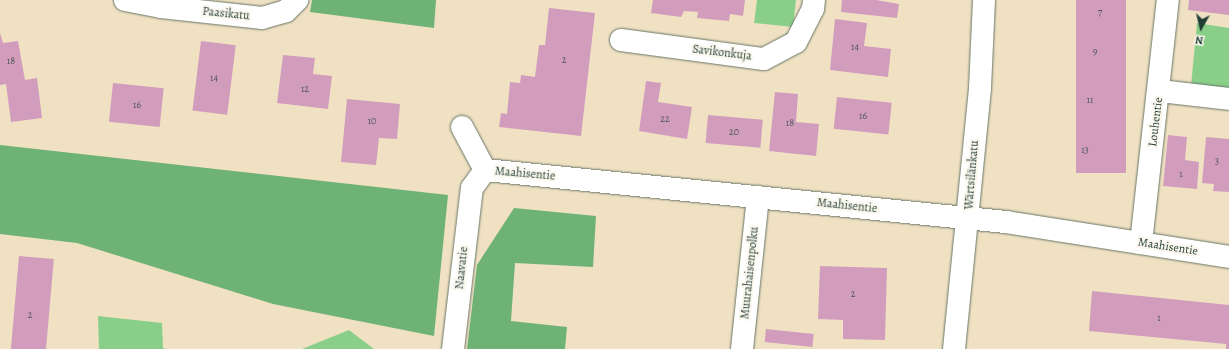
<!DOCTYPE html>
<html>
<head>
<meta charset="utf-8">
<style>
	body { margin:0 }
	#map { position:relative; width:1229px; height:349px; overflow:hidden; background:#f0e1c3; font-family:Alegreya,serif }
	div>[style] { position:absolute }
	[style*='--x'] { left:calc(var(--x)*1px); top:calc(var(--y)*1px); width:calc(var(--w)*1px); rotate:calc(var(--a)*1deg) }
	.green>* { inset:0; background:#8acf89 }
	.forest>* { inset:0; background:#6fb275 }
	.building>* { inset:0; background:#d29dbd; transform-origin:0 0 }
	.roads { filter:drop-shadow(0 0 1px #687666) drop-shadow(0 0 1px #687666) }
	.minor>* { height:22px; margin:-11px; padding:0 11px; transform-origin:11px; border-radius:11px; background:#fff }
	span { translate:-50% -50%; white-space:nowrap; text-align:center; line-height:1.15; -webkit-text-stroke:4px #fbf7ec; paint-order:stroke }
	.number-label { font-size:10px; color:#4c5556 }
	.number-label span { -webkit-text-stroke-width:0 }
	.street-label { font-size:12px; color:#1f3d34 }
	.north { position:absolute; left:1181px; top:8px; width:40px; height:40px; -webkit-text-stroke:3px #fbf7ec; paint-order:stroke; rotate:188deg; font-size:11px; font-weight:700; line-height:16px; text-align:center; color:#1f3d34 }
	.north::after { content:''; display:block; margin:auto; width:14px; height:18px; background:#1f3d34; clip-path:polygon(50% 0,100% 100%,50% 72%,0 100%) }
</style>
</head>
<body>
<div id="map">
	<div class="green">
		<div style="clip-path:polygon(757px 0,796px 0,793px 27px,754px 23px)"></div>
		<div style="clip-path:polygon(1197px 23px,1229px 28px,1229px 90px,1191px 86px)"></div>
		<div style="clip-path:polygon(98px 316px,162px 323px,163px 348px,166px 349px,99px 349px)"></div>
		<div style="clip-path:polygon(349px 330px,374px 349px,302px 349px)"></div>
	</div>
	<div class="forest">
		<div style="clip-path:polygon(312px 0,436px 0,434px 28px,310px 12px)"></div>
		<div style="clip-path:polygon(0 145px,448px 195px,434px 336px,273px 304px,77px 243px,0 234px)"></div>
		<div style="clip-path:polygon(514px 208px,596px 216px,593px 267px,515px 263px,511px 321px,567px 327px,565px 349px,467px 349px,477px 265px)"></div>
	</div>
	<div class="building">
		<div style="clip-path:polygon(653px 0,745px 0,743px 16px,730px 14px,729px 21px,697px 18px,698px 12px,684px 11px,681px 17px,651px 13px)"></div>
		<div style="clip-path:polygon(842px 0,876px 0,899px 4px,897px 18px,841px 12px)"></div>
		<div style="left:1076px;top:0;width:50px;height:173px"></div>
		<div style="clip-path:polygon(1189px 0,1229px 0,1229px 15px,1188px 10px)"></div>
		<div style="clip-path:polygon(549px 8px,595px 13px,581px 136px,499px 127px,501px 113px,507px 114px,510px 82px,520px 83px,521px 75px,535px 77px,539px 45px,545px 45px)"></div>
		<div style="clip-path:polygon(835px 19px,867px 23px,864px 46px,891px 49px,888px 77px,830px 70px)"></div>
		<div style="clip-path:polygon(0 33px,3px 43px,18px 41px,25px 80px,37px 78px,42px 118px,11px 122px,6px 84px,0 85px)"></div>
		<div style="left:201px;top:41px;width:35px;height:70px;rotate:7deg"></div>
		<div style="clip-path:polygon(283px 55px,315px 58px,313px 74px,332px 76px,328px 109px,277px 103px)"></div>
		<div style="clip-path:polygon(646px 81px,661px 83px,658px 102px,692px 107px,687px 139px,639px 131px)"></div>
		<div style="left:113px;top:83px;width:51px;height:39px;rotate:6deg"></div>
		<div style="clip-path:polygon(775px 92px,798px 94px,796px 122px,819px 124px,816px 156px,769px 151px)"></div>
		<div style="left:837px;top:97px;width:55px;height:32px;rotate:6deg"></div>
		<div style="clip-path:polygon(347px 99px,400px 104px,397px 139px,379px 138px,376px 165px,341px 162px)"></div>
		<div style="left:708px;top:115px;width:55px;height:28px;rotate:5deg"></div>
		<div style="clip-path:polygon(1168px 135px,1187px 137px,1185px 160px,1199px 162px,1197px 189px,1163px 186px)"></div>
		<div style="clip-path:polygon(1206px 137px,1229px 139px,1229px 192px,1213px 191px,1214px 184px,1202px 183px)"></div>
		<div style="left:19px;top:256px;width:35px;height:94px;rotate:5deg"></div>
		<div style="clip-path:polygon(820px 266px,887px 268px,885px 340px,843px 339px,843px 320px,818px 319px)"></div>
		<div style="clip-path:polygon(1092px 291px,1229px 305px,1229px 349px,1226px 349px,1226px 344px,1089px 331px)"></div>
		<div style="left:766px;top:329px;width:48px;height:13px;rotate:6deg"></div>
	</div>
	<div class="roads">
		<div class="minor">
			<div style="--x:125;--y:0;--w:37;--a:11"></div>
			<div style="--x:161;--y:7;--w:102;--a:6.2"></div>
			<div style="--x:262;--y:18;--w:25;--a:-16"></div>
			<div style="--x:286;--y:11;--w:16;--a:-45"></div>
			<div style="--x:621;--y:40;--w:144;--a:7.6"></div>
			<div style="--x:764;--y:59;--w:36;--a:-28"></div>
			<div style="--x:796;--y:42;--w:37;--a:-63"></div>
			<div style="--x:813;--y:9;--w:9;--a:-84"></div>
			<div style="--x:1160;--y:91;--w:69;--a:6.6"></div>
			<div style="--x:462;--y:127;--w:49;--a:61.9"></div>
			<div style="--x:485;--y:170;--w:524;--a:5.7"></div>
			<div style="--x:1006;--y:222;--w:226;--a:8.9"></div>
			<div style="--x:1141;--y:243;--w:244;--a:-83.7"></div>
			<div style="--x:453;--y:349;--w:162;--a:-83.3"></div>
			<div style="--x:472;--y:188;--w:22;--a:-54"></div>
			<div style="--x:742;--y:349;--w:153;--a:-84"></div>
			<div style="--x:954;--y:349;--w:262;--a:-84.3"></div>
			<div style="--x:980;--y:88;--w:88;--a:-87.4"></div>
		</div>
	</div>
	<div class="number-label">
		<span style="left:1100px;top:12px">7</span>
		<span style="left:855px;top:47px">14</span>
		<span style="left:1095px;top:51px">9</span>
		<span style="left:564px;top:60px">2</span>
		<span style="left:11px;top:61px">18</span>
		<span style="left:214px;top:78px">14</span>
		<span style="left:305px;top:89px">12</span>
		<span style="left:1090px;top:100px">11</span>
		<span style="left:137px;top:105px">16</span>
		<span style="left:863px;top:116px">16</span>
		<span style="left:665px;top:119px">22</span>
		<span style="left:372px;top:121px">10</span>
		<span style="left:790px;top:123px">18</span>
		<span style="left:734px;top:132px">20</span>
		<span style="left:1085px;top:150px">13</span>
		<span style="left:1217px;top:161px">3</span>
		<span style="left:1181px;top:174px">1</span>
		<span style="left:853px;top:294px">2</span>
		<span style="left:30px;top:315px">2</span>
		<span style="left:1159px;top:318px">1</span>
	</div>
	<div class="street-label">
		<span style="left:226px;top:14px;rotate:6deg">Paasikatu</span>
		<span style="left:722px;top:53px;rotate:7deg">Savikonkuja</span>
		<span style="left:1156px;top:122px;rotate:-83deg">Louhentie</span>
		<span style="left:525px;top:174px;rotate:5deg">Maahisentie</span>
		<span style="left:972px;top:175px;rotate:-85deg">Wärtsilänkatu</span>
		<span style="left:847px;top:206px;rotate:6deg">Maahisentie</span>
		<span style="left:1168px;top:247px;rotate:9deg">Maahisentie</span>
		<span style="left:462px;top:268px;rotate:-84deg">Naavatie</span>
		<span style="left:750px;top:273px;rotate:-84deg">Muurahaisenpolku</span>
	</div>
	<div class="north">N</div>
</div>
</body>
</html>
